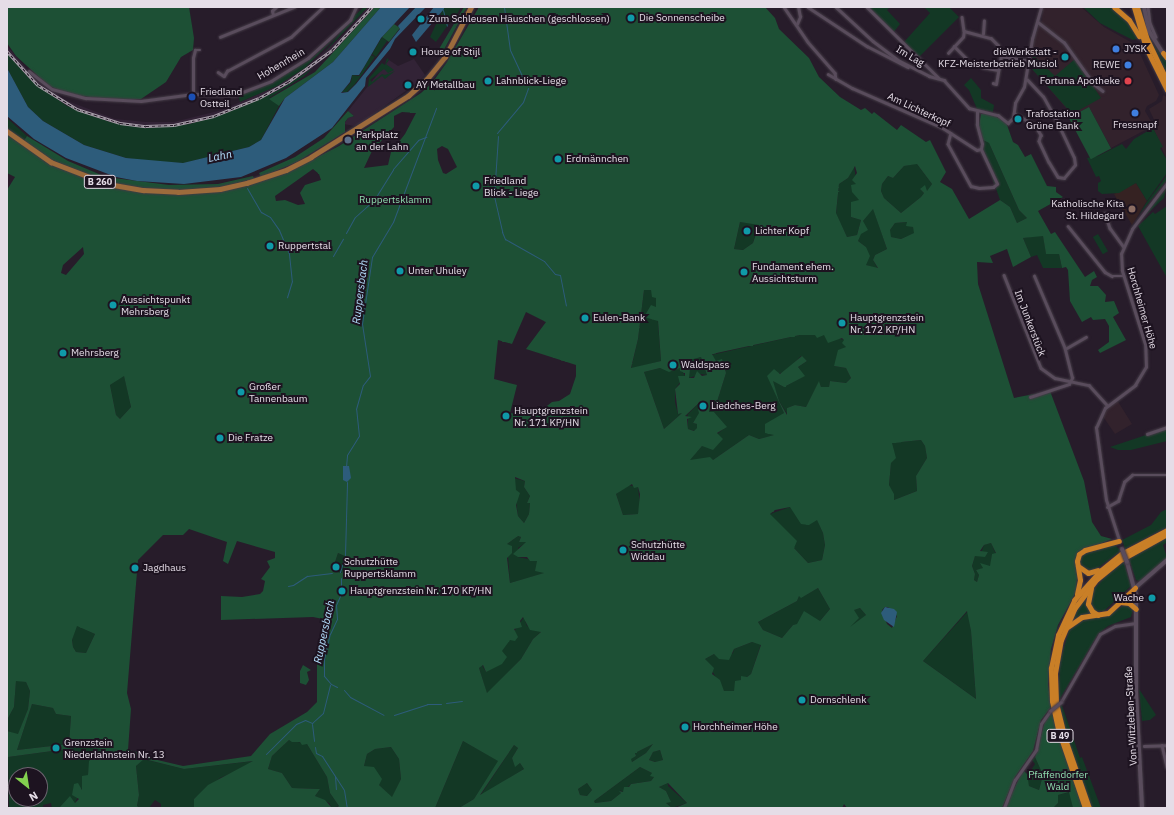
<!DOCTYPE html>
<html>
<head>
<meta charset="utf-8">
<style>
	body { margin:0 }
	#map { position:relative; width:1174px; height:815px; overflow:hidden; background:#271c2a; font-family:"IBM Plex Sans",sans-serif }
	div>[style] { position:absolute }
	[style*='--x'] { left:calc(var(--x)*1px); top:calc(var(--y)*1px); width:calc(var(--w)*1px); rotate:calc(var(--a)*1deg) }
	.commercial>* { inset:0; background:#32222c }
	.built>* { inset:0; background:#322336 }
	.education>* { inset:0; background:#352222 }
	.green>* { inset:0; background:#133825; transform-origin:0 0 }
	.forest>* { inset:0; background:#1d5035; transform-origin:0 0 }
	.water>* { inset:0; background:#2d5c7b }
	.stream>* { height:1px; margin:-0.5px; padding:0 0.5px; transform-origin:0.5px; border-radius:0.5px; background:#2d5c7b }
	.roads { filter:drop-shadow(0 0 1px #433a45) drop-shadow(0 0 1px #433a45) }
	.street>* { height:2.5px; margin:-1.25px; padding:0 1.25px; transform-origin:1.25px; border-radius:1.25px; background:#594c5c }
	.secondary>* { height:4px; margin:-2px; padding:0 2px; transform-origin:2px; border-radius:2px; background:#594c5c }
	.primary>* { height:4.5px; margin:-2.25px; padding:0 2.25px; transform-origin:2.25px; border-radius:2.25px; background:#9c6b3c }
	.highway>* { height:5px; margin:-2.5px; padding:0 2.5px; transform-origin:2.5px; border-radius:2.5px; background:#c97f27 }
	.rail>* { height:2.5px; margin-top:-1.25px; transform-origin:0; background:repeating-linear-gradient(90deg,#1d1320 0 3px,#aaa1ac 0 6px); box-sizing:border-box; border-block:1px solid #aaa1ac }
	.bridges { filter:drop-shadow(0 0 1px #433a45) drop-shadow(0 0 1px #433a45) }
	.street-bridge>* { height:2.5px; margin:-1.25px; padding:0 1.25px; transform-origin:1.25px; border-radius:1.25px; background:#594c5c }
	.secondary-bridge>* { height:4px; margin:-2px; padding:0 2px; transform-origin:2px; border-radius:2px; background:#594c5c }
	.dots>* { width:11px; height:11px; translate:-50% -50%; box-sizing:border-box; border:2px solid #1d1320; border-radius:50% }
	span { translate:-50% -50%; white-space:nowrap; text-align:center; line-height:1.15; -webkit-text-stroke:4px #1d1320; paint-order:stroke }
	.shield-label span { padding:1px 3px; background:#1d1320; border:1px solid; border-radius:3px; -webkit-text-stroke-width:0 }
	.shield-label { font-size:9px; color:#e5dde7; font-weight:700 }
	.poi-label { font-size:10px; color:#e5dde7 }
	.left { translate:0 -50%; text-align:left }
	.right { translate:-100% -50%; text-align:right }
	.street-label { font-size:10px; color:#e5dde7 }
	.park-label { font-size:10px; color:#90deb0 }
	.water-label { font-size:11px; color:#b5e0fe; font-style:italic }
	.frame { position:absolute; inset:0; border:8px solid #e5dde7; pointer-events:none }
	.north { position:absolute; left:8px; top:767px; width:40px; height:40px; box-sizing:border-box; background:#1d1320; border:1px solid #6d6470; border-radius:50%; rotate:150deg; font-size:11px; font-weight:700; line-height:16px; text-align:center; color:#e5dde7 }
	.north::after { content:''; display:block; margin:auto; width:14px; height:18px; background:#83d04f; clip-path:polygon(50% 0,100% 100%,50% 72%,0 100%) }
</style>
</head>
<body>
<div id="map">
	<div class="commercial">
		<div style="clip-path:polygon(1043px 7px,1081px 7px,1104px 27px,1136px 45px,1159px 95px,1156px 101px,1147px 106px,1145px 111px,1152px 123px,1149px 128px,1111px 148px,1089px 107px,1073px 116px,1031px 68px,1033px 39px,1042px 20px)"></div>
		<div style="clip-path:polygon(1163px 95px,1167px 97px,1167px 160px,1153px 128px,1157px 126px,1149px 109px,1162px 101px)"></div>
		<div style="clip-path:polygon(1117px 400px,1132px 424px,1115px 434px,1102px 415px)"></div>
	</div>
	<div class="built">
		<div style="clip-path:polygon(368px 7px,373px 7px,336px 48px,315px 66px,317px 58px,344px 34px)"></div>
		<div style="clip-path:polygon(7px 46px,31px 74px,65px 100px,115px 119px,146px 122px,174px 122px,222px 110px,277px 86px,314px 62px,313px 68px,279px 90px,237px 109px,190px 124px,146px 128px,98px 119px,56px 99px,22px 72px,7px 53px)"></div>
		<div style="clip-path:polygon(414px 59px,425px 75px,418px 82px,364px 121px,354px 126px,344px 124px,348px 118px,354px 116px,348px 111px,389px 60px,398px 66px)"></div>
	</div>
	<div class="education">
		<div style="clip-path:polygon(1136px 183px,1147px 201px,1132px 225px,1114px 194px)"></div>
	</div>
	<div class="green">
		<div style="clip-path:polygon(364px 7px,368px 7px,323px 54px,353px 17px)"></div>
		<div style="clip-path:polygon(444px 7px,461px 7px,452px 23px,450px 22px,436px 42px,430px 37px)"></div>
		<div style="clip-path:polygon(869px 7px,890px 7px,887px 10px,900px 24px,893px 33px)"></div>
		<div style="clip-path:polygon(924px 7px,949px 7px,959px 17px,919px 57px,904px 42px,930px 13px)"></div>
		<div style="clip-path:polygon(1083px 7px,1112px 7px,1124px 17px,1139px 38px,1133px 40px,1117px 32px,1100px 23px)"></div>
		<div style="clip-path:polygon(1139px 7px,1142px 7px,1153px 44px,1167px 61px,1167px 74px,1147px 36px)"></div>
		<div style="clip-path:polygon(340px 33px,305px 68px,277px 86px,240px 102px,238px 95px,283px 76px,312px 58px)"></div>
		<div style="clip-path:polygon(382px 37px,387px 41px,376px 57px,372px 54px)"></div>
		<div style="clip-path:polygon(7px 53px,30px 79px,67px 106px,110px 122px,146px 128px,190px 124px,228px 112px,279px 90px,313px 68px,303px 77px,269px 98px,279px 106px,261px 140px,249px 147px,184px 163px,156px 162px,126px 158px,84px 145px,43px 121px,28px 107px,16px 85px,7px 68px)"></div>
		<div style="clip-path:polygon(371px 55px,375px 57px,355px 84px,347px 92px,342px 92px,351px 82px,352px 75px,359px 76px)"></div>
		<div style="clip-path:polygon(1033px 55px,1055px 76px,1075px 59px,1101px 98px,1072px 114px,1031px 68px)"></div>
		<div style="clip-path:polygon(387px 58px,389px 60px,386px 64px,394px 70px,388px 73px,384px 69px,370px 80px,372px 82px,382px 74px,385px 75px,395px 71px,385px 79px,382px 76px,368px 87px,369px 78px,382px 63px,385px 65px)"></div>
		<div style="clip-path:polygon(971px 78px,981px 90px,981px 98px,994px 105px,993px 112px,977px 109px,969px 90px,964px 85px)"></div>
		<div style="clip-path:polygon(7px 118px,27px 136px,23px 141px,7px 128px)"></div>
		<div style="clip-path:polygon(1153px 128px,1163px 147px,1160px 148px,1167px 160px,1167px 173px,1147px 201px,1136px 183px,1119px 193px,1102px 194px,1098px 191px,1098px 183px,1101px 181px,1099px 176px,1096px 177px,1087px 158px,1098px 156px,1122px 144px,1126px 149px,1134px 139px)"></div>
		<div style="clip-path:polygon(983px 140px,989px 143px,1019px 210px,1027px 218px,1017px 223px,1010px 207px,1000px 200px,982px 149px)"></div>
		<div style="clip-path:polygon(914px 164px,917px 164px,932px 184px,927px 192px,920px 189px,924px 193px,921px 197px,901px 213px,884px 198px,881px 191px,882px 184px,888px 176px,893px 178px,904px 166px)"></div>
		<div style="clip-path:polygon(854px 166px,859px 200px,851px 217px,861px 220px,857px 235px,847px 237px,836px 214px,839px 184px,848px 178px)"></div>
		<div style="clip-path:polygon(1167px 175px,1167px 180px,1139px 215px,1146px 203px)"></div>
		<div style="clip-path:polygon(1167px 185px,1164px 198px,1146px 215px,1145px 212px)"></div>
		<div style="clip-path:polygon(1167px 206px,1167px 278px,1138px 226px,1153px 212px,1155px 214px)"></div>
		<div style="clip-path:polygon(873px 208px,887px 249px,875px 255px,873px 260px,878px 269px,866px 265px,866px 247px,858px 241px,863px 221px)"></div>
		<div style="clip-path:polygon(740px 222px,759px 224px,753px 243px,743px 250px,734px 249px)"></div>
		<div style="clip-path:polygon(907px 222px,913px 227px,915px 233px,901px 239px,890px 237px,890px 230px,895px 223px)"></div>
		<div style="left:1098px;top:234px;width:20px;height:6px;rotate:60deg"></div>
		<div style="clip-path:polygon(1043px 235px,1046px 253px,1059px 254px,1062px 268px,1043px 268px,1037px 255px,1031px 257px,1023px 238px)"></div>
		<div style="clip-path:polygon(644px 290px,651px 290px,656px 298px,661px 361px,631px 369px,638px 339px)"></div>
		<div style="clip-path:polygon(800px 335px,824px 335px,845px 340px,846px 347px,834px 366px,846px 368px,851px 378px,846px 383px,830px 381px,829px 387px,821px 387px,819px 382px,806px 407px,795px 405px,787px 408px,788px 415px,779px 401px,772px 380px,784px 387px,804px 376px,798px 367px,807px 361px,801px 356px,785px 372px,768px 376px,784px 413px,775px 435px,759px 439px,749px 435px,713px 460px,689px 460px,702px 446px,726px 427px,714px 412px,709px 412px,710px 407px,715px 408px,726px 373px,724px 362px,716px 361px,711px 355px)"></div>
		<div style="clip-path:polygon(701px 357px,707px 375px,701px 374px,689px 378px,686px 360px)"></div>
		<div style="clip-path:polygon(680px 367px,685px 376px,675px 389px,675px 402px,678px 414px,684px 411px,664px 429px,644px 372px,660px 368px,673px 371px)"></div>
		<div style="clip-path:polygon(124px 375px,131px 407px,120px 419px,116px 415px,110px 385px)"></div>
		<div style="clip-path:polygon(700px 402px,702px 404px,700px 413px,693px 423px,697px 424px,697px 428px,695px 431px,688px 429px,688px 415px,685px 417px)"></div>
		<div style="clip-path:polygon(1167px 428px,1167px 441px,1131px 450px,1118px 450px,1110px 447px)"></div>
		<div style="clip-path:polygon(921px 440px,925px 446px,927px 458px,916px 476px,917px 491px,894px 500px,889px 485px,891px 463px,895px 458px,891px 443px)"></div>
		<div style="clip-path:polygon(513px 478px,525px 481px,524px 487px,530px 496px,527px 503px,530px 503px,529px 514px,524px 523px,518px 516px)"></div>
		<div style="clip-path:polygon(628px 485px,638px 487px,640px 505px,638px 514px,623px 515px,616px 494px)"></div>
		<div style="clip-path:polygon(790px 507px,817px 519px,823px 533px,825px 545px,822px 560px,808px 563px,794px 548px,770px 514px)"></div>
		<div style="clip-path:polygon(1167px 509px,1167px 527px,1125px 549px,1122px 540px,1151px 525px,1161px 512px)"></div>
		<div style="clip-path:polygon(518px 536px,521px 537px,519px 542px,527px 542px,518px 548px,518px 557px,537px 561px,540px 570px,545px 573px,510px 583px,507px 544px)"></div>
		<div style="clip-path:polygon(1167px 537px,1167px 542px,1163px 545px,1167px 558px,1140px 581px,1136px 580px,1129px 559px)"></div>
		<div style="clip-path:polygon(991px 543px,996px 554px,992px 554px,991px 567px,976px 570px,979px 575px,977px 582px,974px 580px,975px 574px,972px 566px,975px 556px,980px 555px,984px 545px)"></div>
		<div style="clip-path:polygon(1115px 545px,1121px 551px,1096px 569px,1089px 572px,1080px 566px,1079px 558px,1083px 552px)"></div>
		<div style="clip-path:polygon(338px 553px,348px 557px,342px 573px,332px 571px)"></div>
		<div style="clip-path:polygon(1124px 562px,1131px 586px,1104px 611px,1095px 611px,1090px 606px,1091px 592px,1106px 576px)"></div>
		<div style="clip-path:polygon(818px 588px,830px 609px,820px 621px,793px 625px,782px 638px,763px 630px,758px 622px,797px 601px,799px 595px,804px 596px)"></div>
		<div style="clip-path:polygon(1084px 596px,1094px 614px,1070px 620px)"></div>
		<div style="clip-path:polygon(1126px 604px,1133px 609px,1131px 617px,1108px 626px,1098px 634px,1058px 702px,1060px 661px,1070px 627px,1087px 617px,1107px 616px)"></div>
		<div style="clip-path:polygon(860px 608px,866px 615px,853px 627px,850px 627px,856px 614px,853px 610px)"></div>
		<div style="clip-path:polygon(968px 611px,971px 631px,976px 699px,923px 661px)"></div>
		<div style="clip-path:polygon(524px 617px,527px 626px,542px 631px,533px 639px,521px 659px,487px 694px,479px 668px,482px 665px,486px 672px)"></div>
		<div style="clip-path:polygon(76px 625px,95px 634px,86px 653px,76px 652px,73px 647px,72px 640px)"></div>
		<div style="clip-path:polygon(752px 642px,761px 644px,751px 674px,741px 681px,734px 691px,724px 691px,705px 659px,714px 654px,721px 658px,733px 653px,734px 649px)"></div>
		<div style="clip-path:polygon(16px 680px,26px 682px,30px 691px,28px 709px,18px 735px,7px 731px,7px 720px,14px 707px)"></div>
		<div style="clip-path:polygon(1139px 689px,1156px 715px,1150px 720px,1142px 721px)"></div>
		<div style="clip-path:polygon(32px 704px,53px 708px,56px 714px,71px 716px,69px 744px,17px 750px)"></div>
		<div style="clip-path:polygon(1062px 705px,1080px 758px,1082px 757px,1101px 808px,1091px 808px,1065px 734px,1059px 707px)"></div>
		<div style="clip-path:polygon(289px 740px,307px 744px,327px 777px,330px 793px,339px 806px,332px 808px,329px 803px,315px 796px,320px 789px,292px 788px,282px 773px,268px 769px,272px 756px)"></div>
		<div style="clip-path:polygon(463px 741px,499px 761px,474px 799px,459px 808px,435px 808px)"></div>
		<div style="clip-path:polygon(653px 744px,646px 753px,632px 762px,630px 759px,636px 756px,635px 753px)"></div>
		<div style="clip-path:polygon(514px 745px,518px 748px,512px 758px,515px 766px,520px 763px,524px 769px,480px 796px)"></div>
		<div style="clip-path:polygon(evenodd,90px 746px,101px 749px,90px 761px,88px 775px,75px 803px,70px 797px,59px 808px,52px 808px,51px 803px,43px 805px,43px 808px,9px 808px,8px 757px,90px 746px,16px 775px,40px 775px,40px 799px,16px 799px,16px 775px)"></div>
		<div style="clip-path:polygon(391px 747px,399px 759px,401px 779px,392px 798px,379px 785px,369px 768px,364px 766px,367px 754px,375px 749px)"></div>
		<div style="clip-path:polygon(660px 750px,663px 760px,656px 762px,649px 760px,653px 752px)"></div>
		<div style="clip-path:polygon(1035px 757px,1043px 775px,1039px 790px,1029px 786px,1026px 778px,1035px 764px,1032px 760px)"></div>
		<div style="clip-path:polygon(143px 759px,184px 769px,254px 761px,254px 763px,220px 778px,194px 799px,194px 808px,161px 808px,161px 804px,155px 800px,149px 808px,140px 808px,137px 806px,139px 795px,136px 766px)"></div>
		<div style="clip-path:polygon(640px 767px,652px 773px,654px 777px,651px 781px,631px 784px,623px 792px,620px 790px,621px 793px,611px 801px,595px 803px,594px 801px)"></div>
		<div style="clip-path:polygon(587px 783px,592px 790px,587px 796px,580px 795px,578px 789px)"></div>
		<div style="clip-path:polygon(668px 783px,668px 786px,687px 803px,672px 808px,666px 803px,670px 800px,666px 791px,659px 787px)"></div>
		<div style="clip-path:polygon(1070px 792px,1073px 808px,1053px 808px,1058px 803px,1058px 795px)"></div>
	</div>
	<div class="forest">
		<div style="clip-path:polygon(7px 7px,189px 7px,194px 38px,193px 50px,181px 57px,166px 82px,141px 99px,107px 99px,72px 95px,49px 86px,16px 56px,7px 43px)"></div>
		<div style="clip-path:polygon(375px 7px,381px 7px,333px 62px,285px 98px,279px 106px,269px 99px,315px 72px)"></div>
		<div style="clip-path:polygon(464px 7px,467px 7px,440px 57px,436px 54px)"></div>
		<div style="clip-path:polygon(evenodd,479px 7px,765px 7px,775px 18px,779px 29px,809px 58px,819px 77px,840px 97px,861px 110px,865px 108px,872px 114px,874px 112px,897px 130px,901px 125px,926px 142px,930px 140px,946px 172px,940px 182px,952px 189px,969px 219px,1000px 200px,1010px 207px,1017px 223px,1027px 218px,1019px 210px,989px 143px,983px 140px,979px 126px,981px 114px,992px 114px,1006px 122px,1013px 142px,1018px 145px,1025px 157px,1031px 154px,1047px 186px,1056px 187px,1056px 192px,1063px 197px,1038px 211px,1051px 234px,1055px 232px,1085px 277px,1094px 271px,1097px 277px,1092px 280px,1090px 286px,1098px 286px,1106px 295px,1105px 302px,1114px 301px,1119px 313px,1113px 317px,1126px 340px,1100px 353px,1098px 350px,1109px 342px,1109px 326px,1105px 319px,1093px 320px,1091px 317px,1082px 322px,1070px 301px,1068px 270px,1066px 267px,1062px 268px,1059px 254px,1046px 254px,1043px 236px,1023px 238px,1031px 257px,1013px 267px,1007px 249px,990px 256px,993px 263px,977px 262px,978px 284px,1014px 398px,1050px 391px,1084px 481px,1092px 522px,1101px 536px,1112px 539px,1079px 552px,1076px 592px,1058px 625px,1051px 649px,1048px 684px,1051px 707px,1041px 720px,1033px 751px,1015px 777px,1002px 808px,847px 808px,844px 804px,842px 808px,675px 808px,687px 803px,668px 783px,659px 787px,666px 791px,671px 802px,666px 803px,672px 808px,459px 808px,474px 799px,498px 761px,463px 741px,435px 808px,336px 808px,339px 806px,330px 793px,327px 777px,307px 744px,302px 745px,300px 742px,292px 742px,289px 740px,272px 756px,268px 769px,282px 773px,292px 788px,320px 789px,315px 796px,325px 800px,332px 808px,194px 808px,194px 799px,208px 785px,253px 761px,184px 769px,144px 759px,136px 766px,139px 795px,137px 806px,140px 808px,59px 808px,70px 796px,75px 803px,79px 799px,72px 795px,74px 784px,78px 783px,82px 790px,82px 776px,88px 775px,89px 761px,101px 749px,82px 747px,8px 757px,7px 760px,7px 731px,18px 734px,28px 709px,30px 691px,26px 682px,16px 681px,14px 707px,7px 720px,7px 190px,15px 177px,7px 173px,7px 134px,52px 164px,102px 184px,169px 193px,192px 193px,225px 190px,256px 183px,302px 165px,339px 146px,421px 93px,432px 83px,447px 62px,479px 7px,402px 112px,416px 113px,405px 134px,391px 152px,388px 165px,364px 168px,372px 151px,394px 127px,394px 116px,402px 112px,479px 7px,442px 146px,448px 149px,457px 167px,446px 174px,443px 173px,438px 160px,437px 149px,442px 146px,479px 7px,917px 164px,932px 184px,927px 191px,925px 185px,920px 189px,924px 193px,921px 197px,901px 213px,884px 198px,881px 191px,882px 184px,888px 176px,893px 178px,904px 166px,917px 164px,479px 7px,855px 166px,857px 173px,852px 180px,856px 184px,851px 185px,852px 192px,859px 200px,851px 202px,851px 217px,861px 220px,857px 235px,847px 237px,836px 213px,839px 184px,848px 178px,855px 166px,479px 7px,313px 169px,319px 174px,321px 180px,305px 185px,300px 193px,305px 204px,298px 205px,285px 200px,276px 201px,275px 196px,313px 169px,479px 7px,873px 209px,887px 249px,875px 255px,873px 260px,878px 268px,866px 265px,870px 256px,866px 247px,858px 241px,861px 234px,868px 230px,863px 221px,873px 209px,479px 7px,740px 222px,759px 225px,753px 243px,743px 250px,734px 249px,740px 222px,479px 7px,907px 222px,906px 226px,913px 227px,914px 233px,901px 239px,891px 237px,890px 230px,895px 223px,907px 222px,479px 7px,83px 247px,84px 254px,66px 275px,61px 273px,63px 265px,83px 247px,479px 7px,644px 290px,651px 290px,652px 297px,656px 298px,656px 307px,651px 305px,644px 317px,658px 321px,661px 361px,631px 368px,638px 339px,644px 290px,479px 7px,526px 312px,546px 322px,526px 349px,576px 365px,576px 376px,570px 394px,559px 401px,552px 402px,534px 416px,510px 413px,517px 385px,494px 379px,498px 340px,512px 344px,526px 312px,479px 7px,800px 335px,815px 335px,817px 338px,824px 335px,828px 343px,842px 338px,844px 340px,842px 343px,846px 347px,838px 350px,834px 366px,846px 368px,851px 378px,846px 383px,830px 381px,829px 387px,821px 387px,819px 381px,806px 407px,795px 405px,787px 408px,787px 415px,779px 401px,773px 381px,784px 387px,805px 376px,798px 367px,807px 361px,802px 356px,780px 374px,774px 369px,767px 376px,784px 413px,765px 424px,765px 433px,774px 435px,759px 439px,749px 435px,713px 460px,710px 457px,690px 460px,702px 446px,713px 450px,723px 439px,717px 433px,727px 427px,714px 412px,709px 412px,710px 407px,715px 408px,726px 373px,722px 359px,716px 361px,712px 354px,800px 335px,479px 7px,701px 357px,707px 375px,702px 376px,697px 371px,694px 378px,689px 378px,690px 369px,686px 367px,686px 361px,701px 357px,479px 7px,660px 368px,669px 372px,680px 368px,680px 371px,685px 373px,685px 376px,678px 376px,680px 384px,675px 389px,678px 414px,682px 413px,664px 429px,644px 372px,660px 368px,479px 7px,124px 376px,131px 407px,120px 419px,116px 415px,110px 385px,124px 376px,479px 7px,700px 402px,702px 404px,698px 409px,699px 413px,693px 423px,697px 424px,697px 428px,694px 431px,688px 429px,687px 419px,692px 417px,685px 416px,700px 402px,479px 7px,921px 440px,925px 446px,927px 458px,916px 476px,917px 491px,894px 500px,894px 494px,889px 485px,891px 463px,896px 458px,892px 443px,921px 440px,479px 7px,515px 477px,525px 481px,524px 487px,530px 496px,527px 503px,530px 503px,529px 514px,524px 523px,518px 516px,516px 505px,520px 493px,516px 490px,515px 477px,479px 7px,632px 484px,634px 488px,638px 487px,640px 494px,638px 514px,623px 515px,616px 494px,632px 484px,479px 7px,790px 507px,801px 524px,809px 525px,817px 520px,823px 533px,825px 545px,822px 560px,808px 563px,794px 548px,797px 541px,770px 514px,775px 510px,790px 507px,479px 7px,189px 529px,227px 542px,223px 561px,228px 564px,237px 541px,275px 552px,275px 558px,267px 561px,270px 567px,261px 579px,265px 581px,263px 591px,260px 594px,242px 597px,221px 596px,221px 620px,313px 617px,328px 620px,317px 663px,317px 702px,307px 712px,270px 734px,251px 756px,183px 766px,149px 758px,146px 754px,128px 750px,131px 709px,127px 693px,138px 560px,163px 535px,183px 535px,189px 529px,479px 7px,518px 536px,521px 537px,519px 542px,526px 542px,513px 554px,518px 557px,527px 557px,530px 561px,537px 561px,535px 571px,544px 573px,510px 583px,507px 558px,512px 553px,512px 546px,507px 544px,518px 536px,479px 7px,991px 543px,996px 553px,992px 554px,990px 566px,980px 563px,983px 568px,976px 570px,979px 575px,977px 582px,974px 580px,975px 574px,972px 566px,975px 556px,985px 557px,988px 552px,980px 551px,984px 545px,991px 543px,479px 7px,338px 553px,347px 557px,342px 573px,332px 571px,338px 553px,479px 7px,818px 588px,830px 609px,820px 621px,804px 611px,797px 624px,793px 625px,782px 638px,763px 630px,758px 622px,797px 601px,799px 596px,801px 598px,818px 588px,479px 7px,885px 607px,888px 607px,897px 616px,892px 628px,887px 624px,882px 610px,885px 607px,479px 7px,860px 608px,866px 615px,850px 627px,859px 618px,854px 610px,860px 608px,479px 7px,967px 611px,971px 631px,976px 699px,923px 661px,967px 611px,479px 7px,523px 617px,530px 630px,541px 632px,533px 639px,521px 659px,487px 693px,479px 668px,483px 665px,486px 672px,502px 664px,507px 657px,502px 651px,510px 640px,515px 641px,518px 637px,514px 629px,522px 627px,520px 621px,523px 617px,479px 7px,77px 626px,95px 634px,86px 653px,76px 652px,73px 647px,72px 640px,77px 626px,479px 7px,752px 642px,761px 645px,751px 674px,747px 677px,741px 676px,741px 680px,735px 681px,734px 691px,724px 691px,720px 680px,712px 674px,714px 668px,705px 659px,714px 654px,719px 659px,729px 660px,734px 649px,752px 642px,479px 7px,32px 704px,53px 708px,56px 714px,71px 716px,69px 744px,17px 750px,32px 704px,479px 7px,653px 744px,646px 753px,632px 762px,631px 759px,636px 756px,635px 753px,653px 744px,479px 7px,514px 745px,518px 748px,512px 758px,515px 767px,520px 763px,524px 769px,480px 795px,514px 745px,479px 7px,391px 747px,399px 759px,401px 779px,392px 797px,379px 785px,382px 779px,374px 767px,364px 766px,367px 754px,375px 749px,391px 747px,479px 7px,660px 750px,663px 760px,655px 762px,649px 760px,653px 752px,660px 750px,479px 7px,640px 767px,652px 773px,650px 776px,654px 777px,651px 781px,631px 784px,629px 787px,624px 787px,623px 792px,619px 791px,621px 793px,611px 801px,595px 803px,594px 801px,640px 767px,479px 7px,587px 783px,592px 790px,587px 796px,580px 795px,578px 789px,587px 783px)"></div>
		<div style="clip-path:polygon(394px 24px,400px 28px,389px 42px,382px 37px)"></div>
		<div style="left:1089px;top:107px;width:47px;height:23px;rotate:62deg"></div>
		<div style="clip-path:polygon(348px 111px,354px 116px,348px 118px,345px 122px,345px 132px,297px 162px,261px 177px,259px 173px,295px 157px,324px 138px)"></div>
		<div style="clip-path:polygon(27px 136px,68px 161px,106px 177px,169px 185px,218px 184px,253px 176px,254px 179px,220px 187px,176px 190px,143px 188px,108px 182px,52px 160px,23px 142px)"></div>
		<div style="clip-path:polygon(303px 665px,311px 670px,307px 672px,309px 680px,306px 685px,300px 683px,300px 671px)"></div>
		<div style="clip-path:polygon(1052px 712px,1083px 808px,1073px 808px,1069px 792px,1058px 795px,1058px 803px,1053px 808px,1005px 808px,1023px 770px,1027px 774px,1029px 786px,1039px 790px,1043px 775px,1035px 757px,1045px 721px)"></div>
	</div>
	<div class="water">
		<div style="clip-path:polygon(381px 7px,410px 7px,381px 38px,364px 67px,359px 75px,352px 75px,350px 82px,341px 93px,348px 92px,356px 84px,400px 29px,398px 26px,416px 7px,426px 7px,395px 39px,390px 49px,366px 78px,365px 86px,332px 128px,286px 158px,241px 177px,184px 184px,137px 181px,116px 177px,66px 158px,34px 139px,7px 116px,7px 68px,28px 107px,43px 121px,84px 145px,126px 158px,183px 163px,249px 147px,261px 140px,285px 98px,333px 62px)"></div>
		<div style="clip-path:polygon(434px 7px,444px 7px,444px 9px,416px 42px,412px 35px)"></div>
		<div style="clip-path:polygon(343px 466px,349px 466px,351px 478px,347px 482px,343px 480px)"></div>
		<div style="clip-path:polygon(885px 607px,894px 609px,897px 612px,894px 627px,884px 620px,881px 613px)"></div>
	</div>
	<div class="stream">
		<div style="--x:504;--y:7;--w:43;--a:82.1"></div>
		<div style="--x:510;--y:50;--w:38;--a:65"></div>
		<div style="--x:443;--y:10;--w:16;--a:76"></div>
		<div style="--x:497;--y:133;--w:40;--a:-50"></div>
		<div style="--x:523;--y:102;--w:15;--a:-70"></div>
		<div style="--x:498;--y:136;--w:60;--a:93.8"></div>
		<div style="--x:494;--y:196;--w:37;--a:77"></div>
		<div style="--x:502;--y:232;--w:8;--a:67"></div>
		<div style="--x:505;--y:239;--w:45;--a:29.4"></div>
		<div style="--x:544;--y:261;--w:17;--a:50"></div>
		<div style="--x:555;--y:274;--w:5;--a:11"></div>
		<div style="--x:560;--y:275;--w:31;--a:79"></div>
		<div style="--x:109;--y:181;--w:3;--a:-90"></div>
		<div style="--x:247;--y:188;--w:28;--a:60"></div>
		<div style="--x:261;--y:212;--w:10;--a:29"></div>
		<div style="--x:270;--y:217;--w:16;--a:55"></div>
		<div style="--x:279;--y:230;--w:26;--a:67"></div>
		<div style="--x:289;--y:254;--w:27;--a:84"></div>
		<div style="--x:292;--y:281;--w:17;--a:107"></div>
		<div style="--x:346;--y:233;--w:18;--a:-61"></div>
		<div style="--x:355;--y:217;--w:25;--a:-42"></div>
		<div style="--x:374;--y:200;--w:36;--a:-58"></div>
		<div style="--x:393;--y:169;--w:38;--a:-49"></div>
		<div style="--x:418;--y:140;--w:9;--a:-21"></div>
		<div style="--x:333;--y:256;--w:20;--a:-60"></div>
		<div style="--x:346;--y:467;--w:12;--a:-85"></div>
		<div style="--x:347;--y:455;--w:22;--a:-58"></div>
		<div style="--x:359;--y:436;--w:27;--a:-96"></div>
		<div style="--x:356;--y:409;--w:25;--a:-74"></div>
		<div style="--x:363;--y:385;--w:11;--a:-52"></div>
		<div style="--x:370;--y:376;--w:53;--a:-98.7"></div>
		<div style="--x:362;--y:324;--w:68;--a:-81.5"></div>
		<div style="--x:372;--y:257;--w:41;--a:-59"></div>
		<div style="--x:393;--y:222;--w:122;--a:-69.3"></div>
		<div style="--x:345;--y:555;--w:73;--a:-88.4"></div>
		<div style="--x:340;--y:572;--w:14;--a:-73"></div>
		<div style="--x:341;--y:578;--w:16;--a:90"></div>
		<div style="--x:288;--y:586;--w:5;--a:-11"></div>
		<div style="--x:293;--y:585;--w:17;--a:-33"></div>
		<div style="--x:307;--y:576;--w:25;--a:-7"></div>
		<div style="--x:337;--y:687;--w:7;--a:-153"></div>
		<div style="--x:331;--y:684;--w:11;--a:-131"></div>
		<div style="--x:324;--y:676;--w:17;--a:-90"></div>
		<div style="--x:324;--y:659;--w:26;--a:-77"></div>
		<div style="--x:330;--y:634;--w:17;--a:-65"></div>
		<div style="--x:337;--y:619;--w:14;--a:-94"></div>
		<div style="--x:336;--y:605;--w:10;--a:-66"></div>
		<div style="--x:344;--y:690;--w:9;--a:49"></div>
		<div style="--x:350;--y:697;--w:38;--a:28"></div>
		<div style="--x:446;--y:703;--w:16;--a:-7"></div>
		<div style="--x:394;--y:715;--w:35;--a:-18"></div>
		<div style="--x:427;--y:704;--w:14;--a:0"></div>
		<div style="--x:312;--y:723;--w:15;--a:-42"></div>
		<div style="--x:323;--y:713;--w:29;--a:-76"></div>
		<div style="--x:312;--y:724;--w:17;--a:83"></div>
		<div style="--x:315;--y:747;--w:6;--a:81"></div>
		<div style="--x:316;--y:753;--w:7;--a:27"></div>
		<div style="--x:322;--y:756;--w:40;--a:57.1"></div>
		<div style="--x:344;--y:790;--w:18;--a:81"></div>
		<div style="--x:266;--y:754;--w:42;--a:-45"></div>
		<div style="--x:296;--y:724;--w:10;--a:-24"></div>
		<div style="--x:305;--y:720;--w:8;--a:23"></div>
		<div style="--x:335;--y:776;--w:13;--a:86"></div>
	</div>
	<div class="roads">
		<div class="street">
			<div style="--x:784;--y:7;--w:42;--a:55.6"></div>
			<div style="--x:808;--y:42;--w:41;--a:48.9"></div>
			<div style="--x:835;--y:73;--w:6;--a:81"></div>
			<div style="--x:808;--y:7;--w:71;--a:33.5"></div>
			<div style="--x:867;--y:46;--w:46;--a:27.1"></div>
			<div style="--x:836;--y:7;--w:50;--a:42.6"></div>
			<div style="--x:873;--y:41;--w:34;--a:37"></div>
			<div style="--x:900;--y:61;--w:33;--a:27"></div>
			<div style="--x:929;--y:76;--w:16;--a:15"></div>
			<div style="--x:944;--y:80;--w:38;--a:48"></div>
			<div style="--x:969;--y:108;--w:30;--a:14"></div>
			<div style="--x:998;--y:115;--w:13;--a:39"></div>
			<div style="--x:1008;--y:123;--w:7;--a:-45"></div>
			<div style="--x:1013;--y:118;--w:15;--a:-82"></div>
			<div style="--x:1015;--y:103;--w:18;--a:-61"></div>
			<div style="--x:1024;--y:87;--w:49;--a:-80.5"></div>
			<div style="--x:1032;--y:39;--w:33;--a:-74"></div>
			<div style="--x:867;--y:7;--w:101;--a:44.6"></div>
			<div style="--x:1148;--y:7;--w:16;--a:83"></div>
			<div style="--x:1150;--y:23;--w:15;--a:67"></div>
			<div style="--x:273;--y:15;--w:4;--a:-104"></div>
			<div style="--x:272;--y:11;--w:6;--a:-45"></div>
			<div style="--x:962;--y:17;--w:14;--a:82"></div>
			<div style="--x:964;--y:31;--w:28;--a:15"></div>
			<div style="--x:991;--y:38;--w:10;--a:45"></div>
			<div style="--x:998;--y:45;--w:11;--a:75"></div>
			<div style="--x:1001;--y:56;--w:28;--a:10"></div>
			<div style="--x:1038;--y:22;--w:33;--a:38"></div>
			<div style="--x:1064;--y:42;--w:52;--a:54.5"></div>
			<div style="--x:1094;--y:84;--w:11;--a:38"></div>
			<div style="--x:797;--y:24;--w:8;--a:-67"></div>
			<div style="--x:800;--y:17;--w:10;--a:-101"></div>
			<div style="--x:983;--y:34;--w:13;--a:-86"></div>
			<div style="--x:220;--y:37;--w:80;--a:-22.1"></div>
			<div style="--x:954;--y:46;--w:17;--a:45"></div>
			<div style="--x:948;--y:53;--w:22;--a:-47"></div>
			<div style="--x:963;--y:37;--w:6;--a:-81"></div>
			<div style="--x:982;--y:67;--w:16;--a:11"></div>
			<div style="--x:29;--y:71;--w:29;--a:38"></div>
			<div style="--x:52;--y:89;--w:35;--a:15"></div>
			<div style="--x:86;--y:98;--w:55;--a:3.1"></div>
			<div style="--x:141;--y:101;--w:52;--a:-7.7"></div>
			<div style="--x:193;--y:94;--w:42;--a:1.4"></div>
			<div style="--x:235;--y:95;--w:39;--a:-21"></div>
			<div style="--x:271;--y:81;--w:44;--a:-31.9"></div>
			<div style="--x:308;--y:58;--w:57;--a:-42.1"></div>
			<div style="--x:350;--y:20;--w:14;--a:-65"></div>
			<div style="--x:218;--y:72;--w:7;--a:34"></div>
			<div style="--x:224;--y:76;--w:6;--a:-59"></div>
			<div style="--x:227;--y:71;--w:72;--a:-28"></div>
			<div style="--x:291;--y:37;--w:44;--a:-43.2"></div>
			<div style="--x:828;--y:74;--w:28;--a:30"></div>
			<div style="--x:852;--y:88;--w:99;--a:23.7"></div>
			<div style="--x:943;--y:128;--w:40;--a:32.9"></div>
			<div style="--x:977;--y:150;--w:4;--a:-14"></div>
			<div style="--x:981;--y:149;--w:5;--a:-79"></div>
			<div style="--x:982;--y:144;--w:20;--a:-105"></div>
			<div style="--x:977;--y:125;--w:13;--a:-90"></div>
			<div style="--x:993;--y:83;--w:3;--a:18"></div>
			<div style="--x:996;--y:84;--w:28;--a:-80"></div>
			<div style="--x:193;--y:94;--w:36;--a:-90"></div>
			<div style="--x:193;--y:58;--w:8;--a:-76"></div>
			<div style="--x:195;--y:50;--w:5;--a:0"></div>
			<div style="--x:1014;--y:113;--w:24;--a:30"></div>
			<div style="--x:1035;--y:125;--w:12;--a:59"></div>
			<div style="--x:1041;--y:135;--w:6;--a:108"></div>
			<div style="--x:1039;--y:141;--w:23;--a:65"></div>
			<div style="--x:1049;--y:162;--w:17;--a:59"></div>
			<div style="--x:1058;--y:177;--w:6;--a:9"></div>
			<div style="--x:1064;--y:178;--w:17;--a:-50"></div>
			<div style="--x:1075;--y:165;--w:7;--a:-98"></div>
			<div style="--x:1074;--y:158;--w:42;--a:-115.3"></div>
			<div style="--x:1056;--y:120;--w:26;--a:-119"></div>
			<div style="--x:1043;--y:97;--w:23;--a:-133"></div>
			<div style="--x:951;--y:133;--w:11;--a:105"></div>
			<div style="--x:948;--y:144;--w:48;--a:61.3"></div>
			<div style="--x:971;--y:186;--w:8;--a:14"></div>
			<div style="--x:979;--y:188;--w:14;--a:-4"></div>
			<div style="--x:993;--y:187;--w:5;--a:-37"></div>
			<div style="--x:997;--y:184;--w:38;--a:-115"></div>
			<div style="--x:1105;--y:213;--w:16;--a:72"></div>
			<div style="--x:1110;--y:228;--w:22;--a:54"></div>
			<div style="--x:1068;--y:226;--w:59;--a:51.2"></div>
			<div style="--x:1105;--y:272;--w:8;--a:30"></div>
			<div style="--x:1112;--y:276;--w:12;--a:0"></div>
			<div style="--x:1004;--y:275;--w:100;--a:68.3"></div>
			<div style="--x:1041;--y:368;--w:17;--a:36"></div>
			<div style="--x:1055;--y:378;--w:35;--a:12"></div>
			<div style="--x:1089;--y:385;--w:27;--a:48"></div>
			<div style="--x:1065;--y:349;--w:24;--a:-30"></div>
			<div style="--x:1030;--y:397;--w:41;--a:-18.4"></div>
			<div style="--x:1069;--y:384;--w:7;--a:-63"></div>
			<div style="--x:1072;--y:378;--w:30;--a:-104"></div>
			<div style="--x:1065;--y:349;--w:79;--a:-113"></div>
			<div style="--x:1147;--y:434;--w:21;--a:-19"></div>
			<div style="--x:1107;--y:507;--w:13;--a:-29"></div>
			<div style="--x:1118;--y:501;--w:20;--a:-72"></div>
			<div style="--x:1124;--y:482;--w:11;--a:-41"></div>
			<div style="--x:1132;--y:475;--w:35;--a:0"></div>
			<div style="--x:1119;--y:540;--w:42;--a:-108"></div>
			<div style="--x:1106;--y:500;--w:73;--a:-97.9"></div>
			<div style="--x:1096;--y:428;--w:22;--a:-66"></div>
			<div style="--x:1105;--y:408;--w:38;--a:-37"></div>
			<div style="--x:1135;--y:385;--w:21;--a:-59"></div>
			<div style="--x:1146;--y:367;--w:23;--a:-92"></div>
			<div style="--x:1145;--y:344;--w:77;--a:-107.5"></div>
			<div style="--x:1122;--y:271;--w:17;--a:-93"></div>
			<div style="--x:1121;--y:254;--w:27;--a:-66"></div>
			<div style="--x:1132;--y:229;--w:58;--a:-52.7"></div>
			<div style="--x:1061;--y:702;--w:78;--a:-60.2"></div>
			<div style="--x:1100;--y:634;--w:17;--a:-28"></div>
			<div style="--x:1115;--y:626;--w:21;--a:-8"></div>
			<div style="--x:1162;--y:745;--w:23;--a:77"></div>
			<div style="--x:1144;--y:746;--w:23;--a:-2"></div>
			<div style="--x:1004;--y:808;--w:30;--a:-69"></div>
			<div style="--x:1015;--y:780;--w:37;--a:-55"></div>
			<div style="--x:1036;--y:750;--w:26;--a:-79"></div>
			<div style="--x:1041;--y:724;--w:16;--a:-55"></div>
		</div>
		<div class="secondary">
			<div style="--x:1144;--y:7;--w:25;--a:78"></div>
			<div style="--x:1149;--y:31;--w:26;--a:58"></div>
			<div style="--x:1127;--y:562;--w:35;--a:75"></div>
			<div style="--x:1136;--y:596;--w:96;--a:90"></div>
			<div style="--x:1136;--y:692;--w:116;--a:87"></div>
			<div style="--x:1135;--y:588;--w:43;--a:-41.2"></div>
		</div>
		<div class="primary">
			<div style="--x:7;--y:131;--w:54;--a:35.2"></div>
			<div style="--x:51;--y:162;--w:61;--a:21.1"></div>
			<div style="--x:108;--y:184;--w:36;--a:10"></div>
			<div style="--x:143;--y:190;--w:35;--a:3"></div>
			<div style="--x:178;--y:192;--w:42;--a:-4.1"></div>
			<div style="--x:220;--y:189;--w:28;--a:-13"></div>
			<div style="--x:247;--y:183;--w:41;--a:-18.4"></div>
			<div style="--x:286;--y:170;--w:28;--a:-27"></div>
			<div style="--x:311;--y:157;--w:115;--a:-32.2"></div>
			<div style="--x:408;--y:96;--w:25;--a:-42"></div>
			<div style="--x:427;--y:79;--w:28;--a:-51"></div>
			<div style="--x:445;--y:57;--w:56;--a:-62.5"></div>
		</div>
		<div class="highway">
			<div style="--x:1114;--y:7;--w:20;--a:41"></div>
			<div style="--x:1129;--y:20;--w:19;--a:58"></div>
			<div style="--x:1134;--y:7;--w:43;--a:73.7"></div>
			<div style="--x:1146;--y:48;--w:47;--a:63.4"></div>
			<div style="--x:1137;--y:7;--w:31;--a:73"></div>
			<div style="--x:1146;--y:37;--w:49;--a:64.5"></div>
			<div style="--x:1163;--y:53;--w:6;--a:51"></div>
			<div style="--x:1078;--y:566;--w:12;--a:35"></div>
			<div style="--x:1088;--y:573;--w:10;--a:-17"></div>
			<div style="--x:1091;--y:588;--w:16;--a:101"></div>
			<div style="--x:1088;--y:604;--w:8;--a:60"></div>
			<div style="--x:1092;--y:611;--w:7;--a:34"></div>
			<div style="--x:1077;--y:594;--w:14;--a:-78"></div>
			<div style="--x:1080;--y:580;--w:19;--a:-99"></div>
			<div style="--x:1077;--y:561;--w:7;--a:-74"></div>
			<div style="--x:1079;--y:554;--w:7;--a:-34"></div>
			<div style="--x:1085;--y:550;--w:35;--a:-15"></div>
			<div style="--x:1120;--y:602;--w:9;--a:6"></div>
			<div style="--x:1129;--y:603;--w:9;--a:41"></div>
			<div style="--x:1066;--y:628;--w:19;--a:-35"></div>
			<div style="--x:1082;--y:617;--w:26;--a:-9"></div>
			<div style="--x:1108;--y:613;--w:37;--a:-43"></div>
			<div style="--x:1085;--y:808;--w:83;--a:-108.9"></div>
			<div style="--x:1058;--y:729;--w:29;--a:-102"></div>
			<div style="--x:1052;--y:701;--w:33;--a:-92"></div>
			<div style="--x:1051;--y:668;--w:34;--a:-78"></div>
			<div style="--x:1058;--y:635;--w:38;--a:-65"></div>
			<div style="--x:1074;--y:600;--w:39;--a:-48"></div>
			<div style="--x:1100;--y:571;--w:27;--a:-39"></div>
			<div style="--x:1121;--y:554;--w:52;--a:-27.6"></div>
			<div style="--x:1089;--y:808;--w:73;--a:-109.2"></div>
			<div style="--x:1065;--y:739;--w:38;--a:-104"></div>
			<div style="--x:1056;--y:702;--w:29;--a:-92"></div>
			<div style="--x:1055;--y:673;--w:34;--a:-80"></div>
			<div style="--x:1061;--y:640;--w:34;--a:-67"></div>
			<div style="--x:1074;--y:609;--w:38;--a:-53"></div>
			<div style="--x:1097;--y:579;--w:32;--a:-39"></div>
			<div style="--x:1122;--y:559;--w:51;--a:-29.1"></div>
		</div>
	</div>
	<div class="rail">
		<div style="--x:7;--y:51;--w:46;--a:47.6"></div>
		<div style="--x:38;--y:85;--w:46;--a:31.6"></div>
		<div style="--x:77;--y:109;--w:45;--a:18"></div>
		<div style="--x:120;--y:123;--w:26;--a:7"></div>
		<div style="--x:146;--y:126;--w:28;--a:-2"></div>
		<div style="--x:174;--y:125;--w:41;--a:-12.7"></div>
		<div style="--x:214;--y:116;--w:48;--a:-21.8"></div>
		<div style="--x:259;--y:98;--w:33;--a:-29"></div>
		<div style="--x:288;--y:82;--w:54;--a:-36"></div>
		<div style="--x:332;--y:50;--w:59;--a:-47.1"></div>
	</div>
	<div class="bridges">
		<div class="street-bridge">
			<div style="--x:1050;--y:711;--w:14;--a:-39"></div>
		</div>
		<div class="secondary-bridge">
			<div style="--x:1122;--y:549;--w:14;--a:69"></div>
		</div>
	</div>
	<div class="dots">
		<div style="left:631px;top:18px;background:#0f9aa8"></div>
		<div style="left:421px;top:19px;background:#0f9aa8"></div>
		<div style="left:1116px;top:49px;background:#3f7fe0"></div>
		<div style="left:413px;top:52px;background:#0f9aa8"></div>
		<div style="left:1065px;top:57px;background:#0f9aa8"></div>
		<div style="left:1128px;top:65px;background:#3f7fe0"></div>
		<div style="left:488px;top:81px;background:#0f9aa8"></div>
		<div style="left:1128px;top:81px;background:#e0444e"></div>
		<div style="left:408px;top:85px;background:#0f9aa8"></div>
		<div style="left:192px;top:97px;background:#1a4fb4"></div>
		<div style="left:1135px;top:113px;background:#3f7fe0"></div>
		<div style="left:1018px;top:119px;background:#0f9aa8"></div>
		<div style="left:348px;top:140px;background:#5c6f8a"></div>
		<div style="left:558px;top:159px;background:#0f9aa8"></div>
		<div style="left:476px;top:186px;background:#0f9aa8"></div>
		<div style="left:1132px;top:209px;background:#8d6e63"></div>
		<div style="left:747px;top:231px;background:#0f9aa8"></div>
		<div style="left:270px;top:246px;background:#0f9aa8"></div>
		<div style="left:400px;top:271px;background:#0f9aa8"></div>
		<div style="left:744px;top:272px;background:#0f9aa8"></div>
		<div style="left:113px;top:305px;background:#0f9aa8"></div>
		<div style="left:585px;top:318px;background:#0f9aa8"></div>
		<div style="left:842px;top:323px;background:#0f9aa8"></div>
		<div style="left:63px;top:353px;background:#0f9aa8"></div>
		<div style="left:673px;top:365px;background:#0f9aa8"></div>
		<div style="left:241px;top:392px;background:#0f9aa8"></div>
		<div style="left:703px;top:406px;background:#0f9aa8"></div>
		<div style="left:506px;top:416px;background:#0f9aa8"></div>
		<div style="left:220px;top:438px;background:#0f9aa8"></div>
		<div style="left:623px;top:550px;background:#0f9aa8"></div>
		<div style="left:336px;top:567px;background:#0f9aa8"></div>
		<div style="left:135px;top:568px;background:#0f9aa8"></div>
		<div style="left:342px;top:591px;background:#0f9aa8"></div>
		<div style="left:1152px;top:598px;background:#0f9aa8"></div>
		<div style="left:802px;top:700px;background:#0f9aa8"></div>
		<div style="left:685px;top:727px;background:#0f9aa8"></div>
		<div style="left:56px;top:748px;background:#0f9aa8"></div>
	</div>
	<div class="shield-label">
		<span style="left:100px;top:182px">B 260</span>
		<span style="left:1060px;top:736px">B 49</span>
	</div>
	<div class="poi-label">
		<span class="left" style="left:639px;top:18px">Die Sonnenscheibe</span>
		<span class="left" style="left:429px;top:19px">Zum Schleusen Häuschen (geschlossen)</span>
		<span class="left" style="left:1124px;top:49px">JYSK</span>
		<span class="right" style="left:1057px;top:57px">dieWerkstatt -<br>KFZ-Meisterbetrieb Musiol</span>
		<span class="left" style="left:421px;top:52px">House of Stijl</span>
		<span class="right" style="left:1120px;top:65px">REWE</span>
		<span class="left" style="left:496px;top:81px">Lahnblick-Liege</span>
		<span class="right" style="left:1120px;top:81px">Fortuna Apotheke</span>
		<span class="left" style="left:416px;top:85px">AY Metallbau</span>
		<span class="left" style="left:200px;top:97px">Friedland<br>Ostteil</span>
		<span class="left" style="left:1026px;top:119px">Trafostation<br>Grüne Bank</span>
		<span style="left:1135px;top:125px">Fressnapf</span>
		<span class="left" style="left:356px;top:140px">Parkplatz<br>an der Lahn</span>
		<span class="left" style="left:566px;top:159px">Erdmännchen</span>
		<span class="left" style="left:484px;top:186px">Friedland<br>Blick - Liege</span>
		<span class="right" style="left:1124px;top:209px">Katholische Kita<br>St. Hildegard</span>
		<span class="left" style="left:755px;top:231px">Lichter Kopf</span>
		<span class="left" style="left:278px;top:246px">Ruppertstal</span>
		<span class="left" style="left:752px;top:272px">Fundament ehem.<br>Aussichtsturm</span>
		<span class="left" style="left:408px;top:271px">Unter Uhuley</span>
		<span class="left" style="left:121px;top:305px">Aussichtspunkt<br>Mehrsberg</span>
		<span class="left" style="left:850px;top:323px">Hauptgrenzstein<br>Nr. 172 KP/HN</span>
		<span class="left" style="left:593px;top:318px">Eulen-Bank</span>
		<span class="left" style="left:71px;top:353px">Mehrsberg</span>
		<span class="left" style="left:681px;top:365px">Waldspass</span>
		<span class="left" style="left:249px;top:392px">Großer<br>Tannenbaum</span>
		<span class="left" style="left:711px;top:406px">Liedches-Berg</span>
		<span class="left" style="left:514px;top:416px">Hauptgrenzstein<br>Nr. 171 KP/HN</span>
		<span class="left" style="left:228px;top:438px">Die Fratze</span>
		<span class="left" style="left:631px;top:550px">Schutzhütte<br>Widdau</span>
		<span class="left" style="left:344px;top:567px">Schutzhütte<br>Ruppertsklamm</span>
		<span class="left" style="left:143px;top:568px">Jagdhaus</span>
		<span class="left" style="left:350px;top:591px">Hauptgrenzstein Nr. 170 KP/HN</span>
		<span class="right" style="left:1144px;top:598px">Wache</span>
		<span class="left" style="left:810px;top:700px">Dornschlenk</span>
		<span class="left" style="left:693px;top:727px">Horchheimer Höhe</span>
		<span class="left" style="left:64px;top:748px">Grenzstein<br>Niederlahnstein Nr. 13</span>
	</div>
	<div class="street-label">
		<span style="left:910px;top:56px;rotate:31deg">Im Lag</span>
		<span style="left:281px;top:64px;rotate:-30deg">Hohenrhein</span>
		<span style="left:919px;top:110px;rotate:25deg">Am Lichterkopf</span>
		<span style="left:1142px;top:308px;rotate:74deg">Horchheimer Höhe</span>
		<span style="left:1030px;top:323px;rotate:69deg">Im Junkerstück</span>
		<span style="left:1131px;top:716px;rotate:-93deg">Von-Witzleben-Straße</span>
	</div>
	<div class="park-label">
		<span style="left:395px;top:200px">Ruppertsklamm</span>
		<span style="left:1058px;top:780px">Pfaffendorfer<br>Wald</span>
	</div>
	<div class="water-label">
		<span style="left:220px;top:156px;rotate:-12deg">Lahn</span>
		<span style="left:360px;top:292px;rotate:-83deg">Ruppersbach</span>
		<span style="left:324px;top:632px;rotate:-78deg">Ruppersbach</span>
	</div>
	<div class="frame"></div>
	<div class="north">N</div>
</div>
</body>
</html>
